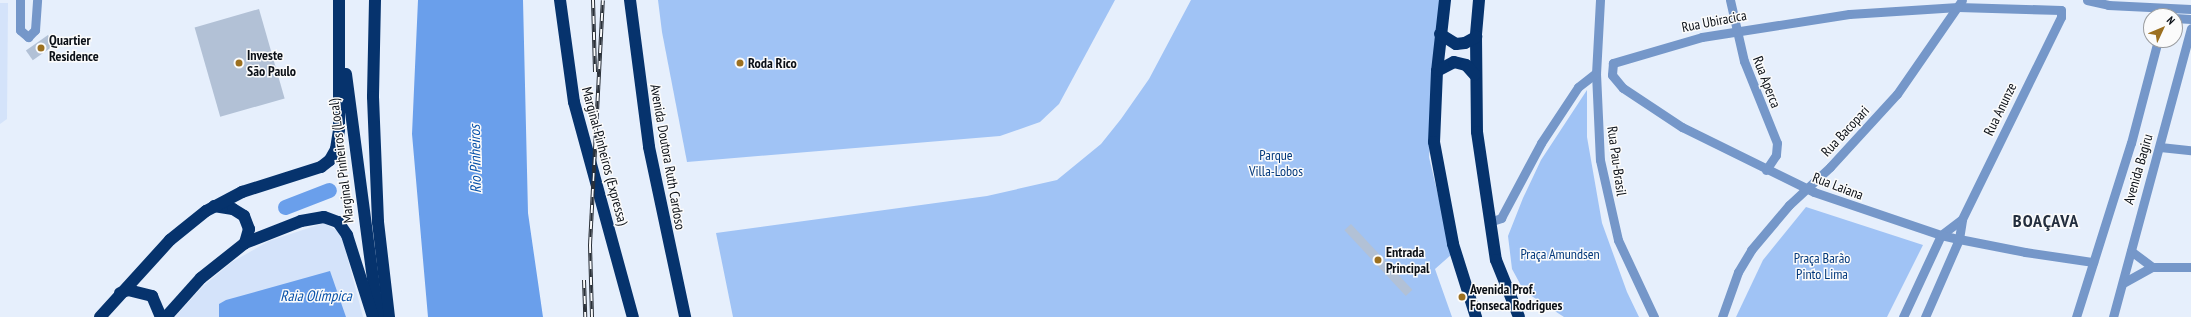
<!DOCTYPE html>
<html>
<head>
<meta charset="utf-8">
<style>
	body { margin:0 }
	#map { position:relative; width:2191px; height:317px; overflow:hidden; background:#e6effc; font-family:"PT Sans Narrow",sans-serif }
	div>[style] { position:absolute }
	[style*='--x'] { left:calc(var(--x)*1px); top:calc(var(--y)*1px); width:calc(var(--w)*1px); rotate:calc(var(--a)*1deg) }
	.built>* { inset:0; background:#d4e3fa }
	.green>* { inset:0; background:#a0c3f5 }
	.water>* { inset:0; background:#6a9feb }
	.river>* { height:15px; margin:-7.5px; padding:0 7.5px; transform-origin:7.5px; border-radius:7.5px; background:#6a9feb }
	.building>* { inset:0; background:#b2c1d6; transform-origin:0 0 }
	.street>* { height:9px; margin:-4.5px; padding:0 4.5px; transform-origin:4.5px; border-radius:4.5px; background:#7597c9 }
	.highway>* { height:12px; margin:-6px; padding:0 6px; transform-origin:6px; border-radius:6px; background:#06336d }
	.rail>* { height:4px; margin-top:-2px; transform-origin:0; background:repeating-linear-gradient(90deg,#fbfbfb 0 8px,#2a3038 0 16px); box-sizing:border-box; border-block:1px solid #2a3038 }
	.dots>* { width:11px; height:11px; translate:-50% -50%; box-sizing:border-box; border:2px solid #fbfbfb; border-radius:50% }
	span { translate:-50% -50%; white-space:nowrap; text-align:center; line-height:1.15; -webkit-text-stroke:3px #fbfbfb; paint-order:stroke }
	.street-label { font-size:14px; color:#0b1017 }
	.poi-label { font-size:14px; color:#0b1017; font-weight:700 }
	.left { translate:0 -50%; text-align:left }
	.park-label { font-size:14px; color:#02387b }
	.water-label { font-size:15px; color:#0751a9; font-style:italic }
	.district-label { font-size:18px; color:#232e3e; font-weight:700; letter-spacing:1px }
	.north { position:absolute; left:2143px; top:8px; width:40px; height:40px; box-sizing:border-box; background:#fbfbfb; border:1px solid #9b9da0; border-radius:50%; rotate:46deg; font-size:11px; font-weight:700; line-height:16px; text-align:center; color:#0b1017 }
	.north::after { content:''; display:block; margin:auto; width:14px; height:18px; background:#9c7020; clip-path:polygon(50% 0,100% 100%,50% 72%,0 100%) }
</style>
</head>
<body>
<div id="map">
	<div class="built">
		<div style="clip-path:polygon(0 3px,8px 3px,7px 119px,0 124px)"></div>
		<div style="clip-path:polygon(324px 223px,341px 233px,363px 317px,175px 317px,202px 287px,232px 262px,269px 241px)"></div>
	</div>
	<div class="green">
		<div style="clip-path:polygon(658px 0,1115px 0,1059px 104px,1040px 122px,1000px 136px,687px 162px,662px 32px)"></div>
		<div style="clip-path:polygon(1191px 0,1441px 0,1429px 157px,1452px 254px,1435px 269px,1452px 317px,733px 317px,716px 233px,987px 196px,1057px 180px,1101px 144px,1121px 119px,1149px 79px)"></div>
		<div style="clip-path:polygon(1587px 90px,1587px 137px,1602px 223px,1627px 292px,1639px 317px,1564px 317px,1524px 291px,1512px 269px,1508px 236px,1523px 198px,1541px 160px)"></div>
		<div style="clip-path:polygon(1806px 207px,1923px 245px,1887px 317px,1736px 317px,1763px 260px)"></div>
	</div>
	<div class="water">
		<div style="clip-path:polygon(418px 0,523px 0,528px 213px,543px 317px,428px 317px,412px 134px)"></div>
		<div style="clip-path:polygon(330px 271px,346px 317px,219px 317px,219px 304px,226px 300px)"></div>
	</div>
	<div class="river">
		<div style="--x:285;--y:207;--w:47;--a:-21.1"></div>
	</div>
	<div class="building">
		<div style="left:259px;top:9px;width:93px;height:67px;rotate:74deg"></div>
		<div style="left:48px;top:35px;width:12px;height:27px;rotate:55deg"></div>
		<div style="left:1351px;top:224px;width:90px;height:9px;rotate:47deg"></div>
	</div>
	<div class="street">
		<div style="--x:20;--y:0;--w:30;--a:90"></div>
		<div style="--x:20;--y:30;--w:11;--a:41"></div>
		<div style="--x:28;--y:37;--w:10;--a:-45"></div>
		<div style="--x:35;--y:30;--w:30;--a:-86"></div>
		<div style="--x:1600;--y:0;--w:73;--a:93.1"></div>
		<div style="--x:1596;--y:73;--w:87;--a:87.4"></div>
		<div style="--x:1600;--y:160;--w:82;--a:77.3"></div>
		<div style="--x:1618;--y:240;--w:85;--a:64.9"></div>
		<div style="--x:1730;--y:0;--w:63;--a:77.1"></div>
		<div style="--x:1744;--y:61;--w:88;--a:68.1"></div>
		<div style="--x:1777;--y:143;--w:12;--a:95"></div>
		<div style="--x:1776;--y:155;--w:18;--a:124"></div>
		<div style="--x:2087;--y:0;--w:22;--a:13"></div>
		<div style="--x:2108;--y:5;--w:83;--a:2.8"></div>
		<div style="--x:2175;--y:18;--w:16;--a:4"></div>
		<div style="--x:2160;--y:147;--w:31;--a:6"></div>
		<div style="--x:1489;--y:222;--w:13;--a:-18"></div>
		<div style="--x:1501;--y:218;--w:85;--a:-61.9"></div>
		<div style="--x:1541;--y:143;--w:67;--a:-56.5"></div>
		<div style="--x:1578;--y:87;--w:23;--a:-38"></div>
		<div style="--x:2131;--y:251;--w:26;--a:37"></div>
		<div style="--x:2123;--y:283;--w:33;--a:-29"></div>
		<div style="--x:2152;--y:267;--w:39;--a:0"></div>
		<div style="--x:1722;--y:317;--w:48;--a:-70.4"></div>
		<div style="--x:1738;--y:272;--w:26;--a:-59"></div>
		<div style="--x:1751;--y:250;--w:59;--a:-49.8"></div>
		<div style="--x:1789;--y:205;--w:56;--a:-42.8"></div>
		<div style="--x:1830;--y:167;--w:99;--a:-47.5"></div>
		<div style="--x:1897;--y:94;--w:114;--a:-55.3"></div>
		<div style="--x:1903;--y:317;--w:90;--a:-65.1"></div>
		<div style="--x:1941;--y:235;--w:26;--a:-37"></div>
		<div style="--x:1925;--y:317;--w:85;--a:-66.4"></div>
		<div style="--x:1959;--y:239;--w:20;--a:-81"></div>
		<div style="--x:1962;--y:219;--w:225;--a:-63.9"></div>
		<div style="--x:2061;--y:17;--w:7;--a:-90"></div>
		<div style="--x:2061;--y:10;--w:103;--a:-178.3"></div>
		<div style="--x:1958;--y:7;--w:109;--a:176.3"></div>
		<div style="--x:1849;--y:14;--w:149;--a:171.1"></div>
		<div style="--x:1702;--y:37;--w:93;--a:163.7"></div>
		<div style="--x:1613;--y:63;--w:12;--a:95"></div>
		<div style="--x:1612;--y:75;--w:17;--a:50"></div>
		<div style="--x:1623;--y:88;--w:71;--a:33.5"></div>
		<div style="--x:1682;--y:127;--w:147;--a:26.2"></div>
		<div style="--x:1814;--y:192;--w:134;--a:18.7"></div>
		<div style="--x:1941;--y:235;--w:18;--a:13"></div>
		<div style="--x:1959;--y:239;--w:67;--a:11.1"></div>
		<div style="--x:2025;--y:252;--w:69;--a:8.4"></div>
		<div style="--x:2076;--y:317;--w:182;--a:-72.5"></div>
		<div style="--x:2131;--y:143;--w:106;--a:-75.3"></div>
		<div style="--x:2113;--y:317;--w:299;--a:-74.9"></div>
	</div>
	<div class="highway">
		<div style="--x:375;--y:0;--w:97;--a:91.2"></div>
		<div style="--x:373;--y:97;--w:125;--a:87.7"></div>
		<div style="--x:378;--y:222;--w:96;--a:83.4"></div>
		<div style="--x:560;--y:0;--w:103;--a:82.2"></div>
		<div style="--x:574;--y:102;--w:223;--a:74.7"></div>
		<div style="--x:630;--y:0;--w:148;--a:82.6"></div>
		<div style="--x:649;--y:147;--w:174;--a:78"></div>
		<div style="--x:1445;--y:0;--w:71;--a:96.4"></div>
		<div style="--x:1437;--y:71;--w:71;--a:92.4"></div>
		<div style="--x:1434;--y:142;--w:104;--a:79.4"></div>
		<div style="--x:1453;--y:244;--w:77;--a:72.5"></div>
		<div style="--x:1479;--y:0;--w:37;--a:95"></div>
		<div style="--x:1476;--y:37;--w:95;--a:89.4"></div>
		<div style="--x:1477;--y:132;--w:129;--a:81.6"></div>
		<div style="--x:1496;--y:260;--w:61;--a:68"></div>
		<div style="--x:1440;--y:34;--w:19;--a:32"></div>
		<div style="--x:1456;--y:44;--w:9;--a:-6"></div>
		<div style="--x:1465;--y:43;--w:13;--a:-29"></div>
		<div style="--x:1437;--y:71;--w:19;--a:-28"></div>
		<div style="--x:1454;--y:62;--w:12;--a:14"></div>
		<div style="--x:1466;--y:65;--w:13;--a:48"></div>
		<div style="--x:346;--y:74;--w:245;--a:82.5"></div>
		<div style="--x:214;--y:206;--w:19;--a:9"></div>
		<div style="--x:233;--y:209;--w:13;--a:32"></div>
		<div style="--x:244;--y:216;--w:14;--a:69"></div>
		<div style="--x:249;--y:229;--w:15;--a:106"></div>
		<div style="--x:120;--y:293;--w:9;--a:-21"></div>
		<div style="--x:128;--y:290;--w:25;--a:14"></div>
		<div style="--x:152;--y:296;--w:23;--a:67"></div>
		<div style="--x:100;--y:317;--w:104;--a:-47.7"></div>
		<div style="--x:170;--y:240;--w:46;--a:-38.9"></div>
		<div style="--x:206;--y:211;--w:41;--a:-27.8"></div>
		<div style="--x:242;--y:192;--w:83;--a:-17.6"></div>
		<div style="--x:321;--y:167;--w:11;--a:-38"></div>
		<div style="--x:330;--y:160;--w:13;--a:-61"></div>
		<div style="--x:336;--y:149;--w:20;--a:-81"></div>
		<div style="--x:339;--y:129;--w:129;--a:-90"></div>
		<div style="--x:166;--y:317;--w:52;--a:-48.1"></div>
		<div style="--x:201;--y:278;--w:56;--a:-38.5"></div>
		<div style="--x:245;--y:243;--w:60;--a:-21.4"></div>
		<div style="--x:301;--y:221;--w:23;--a:-10"></div>
		<div style="--x:324;--y:217;--w:15;--a:20"></div>
		<div style="--x:338;--y:222;--w:16;--a:55"></div>
		<div style="--x:347;--y:235;--w:86;--a:72.4"></div>
	</div>
	<div class="rail">
		<div style="--x:593;--y:0;--w:72;--a:88.4"></div>
		<div style="--x:584;--y:280;--w:37;--a:88"></div>
		<div style="--x:592;--y:317;--w:72;--a:-91.6"></div>
		<div style="--x:590;--y:245;--w:245;--a:-87"></div>
	</div>
	<div class="dots">
		<div style="left:41px;top:48px;background:#9c7020"></div>
		<div style="left:239px;top:63px;background:#9c7020"></div>
		<div style="left:740px;top:63px;background:#9c7020"></div>
		<div style="left:1378px;top:260px;background:#9c7020"></div>
		<div style="left:1462px;top:297px;background:#9c7020"></div>
	</div>
	<div class="street-label">
		<span style="left:1714px;top:21px;rotate:-11deg">Rua Ubiracica</span>
		<span style="left:1767px;top:82px;rotate:69deg">Rua Aperca</span>
		<span style="left:2000px;top:109px;rotate:-64deg">Rua Anunze</span>
		<span style="left:1845px;top:131px;rotate:-47deg">Rua Bacopari</span>
		<span style="left:605px;top:156px;rotate:75deg">Marginal Pinheiros (Expressa)</span>
		<span style="left:668px;top:157px;rotate:80deg">Avenida Doutora Ruth Cardoso</span>
		<span style="left:341px;top:161px;rotate:-97deg">Marginal Pinheiros (Local)</span>
		<span style="left:1617px;top:161px;rotate:82deg">Rua Pau-Brasil</span>
		<span style="left:2138px;top:169px;rotate:-74deg">Avenida Bagiru</span>
		<span style="left:1838px;top:186px;rotate:21deg">Rua Laiana</span>
	</div>
	<div class="poi-label">
		<span class="left" style="left:49px;top:48px">Quartier<br>Residence</span>
		<span class="left" style="left:247px;top:63px">Investe<br>São Paulo</span>
		<span class="left" style="left:748px;top:63px">Roda Rico</span>
		<span class="left" style="left:1386px;top:260px">Entrada<br>Principal</span>
		<span class="left" style="left:1470px;top:297px">Avenida Prof.<br>Fonseca Rodrigues</span>
	</div>
	<div class="park-label">
		<span style="left:1276px;top:163px">Parque<br>Villa-Lobos</span>
		<span style="left:1560px;top:254px">Praça Amundsen</span>
		<span style="left:1822px;top:266px">Praça Barão<br>Pinto Lima</span>
	</div>
	<div class="water-label">
		<span style="left:475px;top:159px;rotate:-91deg">Rio Pinheiros</span>
		<span style="left:316px;top:296px">Raia Olímpica</span>
	</div>
	<div class="district-label">
		<span style="left:2046px;top:221px">BOAÇAVA</span>
	</div>
	<div class="north">N</div>
</div>
</body>
</html>
